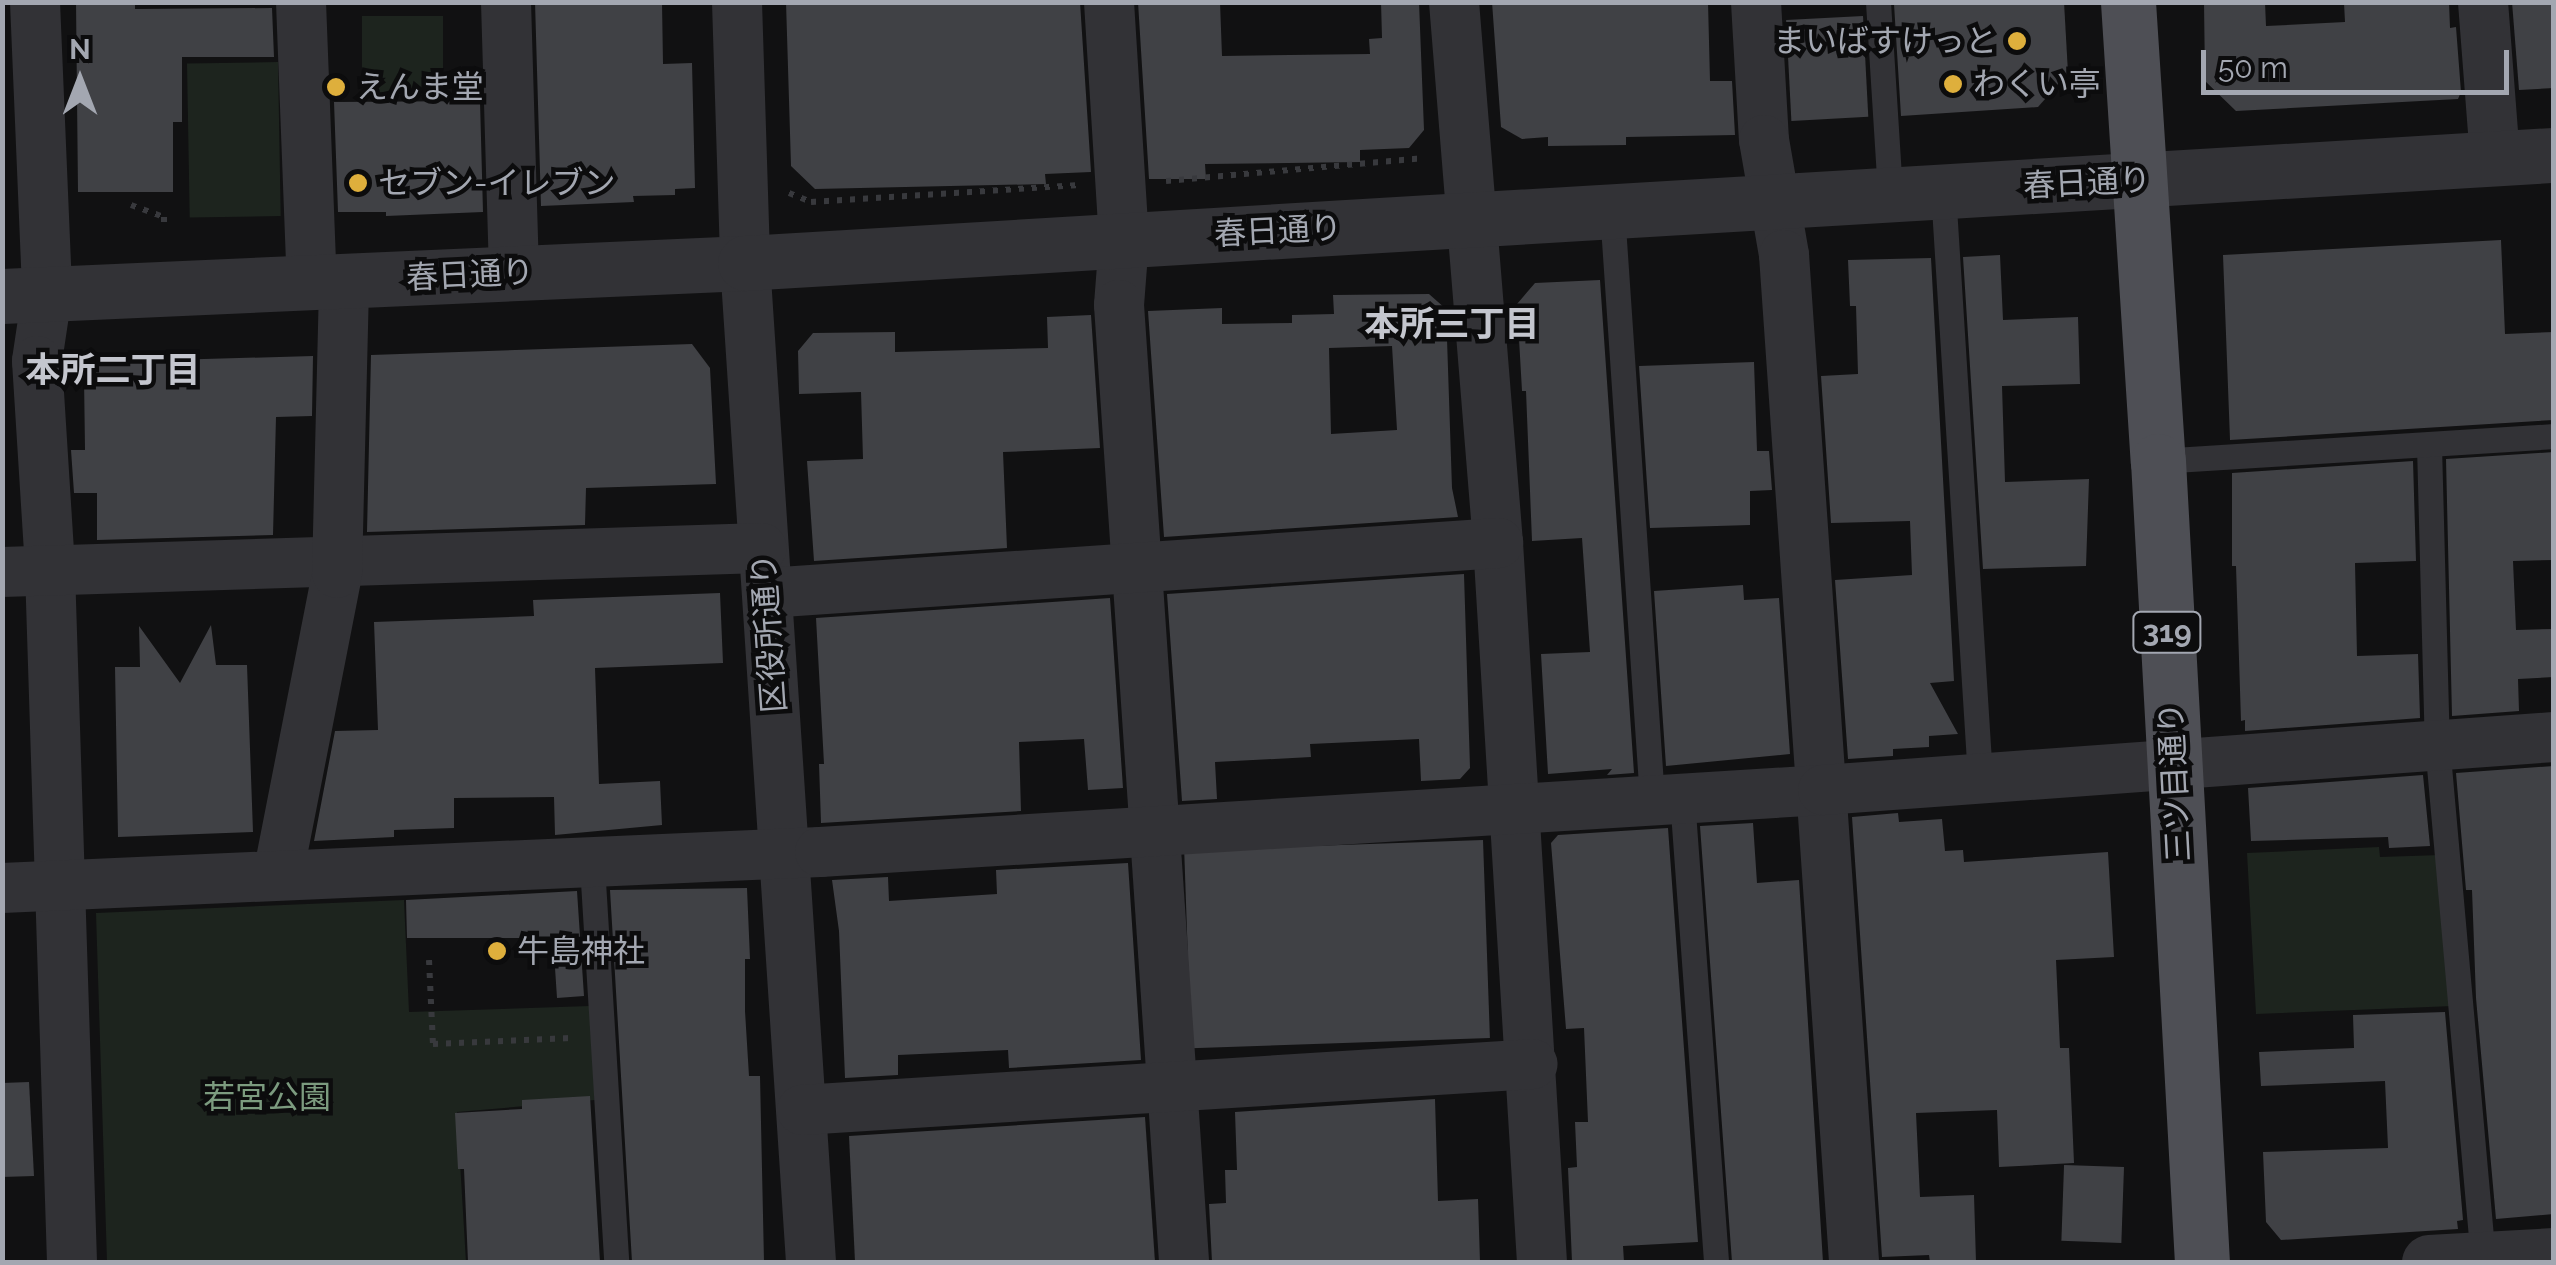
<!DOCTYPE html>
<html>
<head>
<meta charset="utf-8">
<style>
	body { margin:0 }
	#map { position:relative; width:2556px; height:1265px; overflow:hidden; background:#111112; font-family:Raleway,"Noto Sans JP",sans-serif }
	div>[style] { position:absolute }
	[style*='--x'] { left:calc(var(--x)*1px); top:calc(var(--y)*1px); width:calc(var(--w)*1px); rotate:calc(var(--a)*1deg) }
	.green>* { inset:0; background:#1d241e; transform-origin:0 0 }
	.building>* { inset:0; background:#404145; transform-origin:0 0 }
	.path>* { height:6px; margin-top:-3px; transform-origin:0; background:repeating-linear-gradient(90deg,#38393d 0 5px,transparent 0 13px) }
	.service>* { height:25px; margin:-12.5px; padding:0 12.5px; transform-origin:12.5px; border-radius:12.5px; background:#323236 }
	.minor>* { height:50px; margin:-25px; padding:0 25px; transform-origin:25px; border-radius:25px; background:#323236 }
	.tertiary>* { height:55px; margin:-27.5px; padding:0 27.5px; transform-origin:27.5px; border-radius:27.5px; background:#323236 }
	.primary>* { height:55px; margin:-27.5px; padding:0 27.5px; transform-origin:27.5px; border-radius:27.5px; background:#4e4f55 }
	.dots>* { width:28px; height:28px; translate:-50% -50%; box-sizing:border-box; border:5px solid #0c0c0d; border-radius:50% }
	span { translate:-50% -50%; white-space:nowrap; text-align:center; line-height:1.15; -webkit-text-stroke:9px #0c0c0d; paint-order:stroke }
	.shield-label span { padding:2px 8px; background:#0c0c0d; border:2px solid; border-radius:8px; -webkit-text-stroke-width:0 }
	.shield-label { font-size:30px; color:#a3a7b1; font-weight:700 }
	.poi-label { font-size:32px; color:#a3a7b1 }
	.right { translate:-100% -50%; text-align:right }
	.left { translate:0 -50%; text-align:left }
	.street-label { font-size:32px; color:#a3a7b1 }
	.park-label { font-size:32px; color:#7c9b7f }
	.neighbourhood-label { font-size:35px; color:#c4c6ce; font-weight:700 }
	.frame { position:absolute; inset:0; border:5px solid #a3a7b1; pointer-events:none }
	.north { position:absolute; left:30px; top:30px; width:100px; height:100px; -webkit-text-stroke:8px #0c0c0d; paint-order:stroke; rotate:0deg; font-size:28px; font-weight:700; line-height:40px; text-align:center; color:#a3a7b1 }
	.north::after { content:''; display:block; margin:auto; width:35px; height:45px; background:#a3a7b1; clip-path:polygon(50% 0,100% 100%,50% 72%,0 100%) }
	.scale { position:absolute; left:2201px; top:50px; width:308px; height:45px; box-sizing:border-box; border:5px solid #a3a7b1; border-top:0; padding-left:12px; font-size:30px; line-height:35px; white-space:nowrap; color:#a3a7b1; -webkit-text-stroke:8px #0c0c0d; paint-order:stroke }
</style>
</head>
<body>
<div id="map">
	<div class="green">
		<div style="left:362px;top:16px;width:81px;height:79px"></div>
		<div style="left:278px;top:62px;width:154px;height:91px;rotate:89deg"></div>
		<div style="clip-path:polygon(2379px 847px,2380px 857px,2441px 855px,2453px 1006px,2256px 1014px,2247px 853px)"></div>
		<div style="clip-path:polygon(404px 900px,409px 1012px,590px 1006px,595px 1100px,457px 1112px,466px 1262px,107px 1262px,96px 913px)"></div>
	</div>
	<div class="building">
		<div style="clip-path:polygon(76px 2px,135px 2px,135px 9px,272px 8px,274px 57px,182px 57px,182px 122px,173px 122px,173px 192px,78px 192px)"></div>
		<div style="clip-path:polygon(535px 2px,662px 2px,663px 64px,692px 63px,695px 188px,675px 189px,675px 195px,633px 196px,634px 202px,541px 206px)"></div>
		<div style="clip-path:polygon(786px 2px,1080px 2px,1091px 172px,1045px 174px,1046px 184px,815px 189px,791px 166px)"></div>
		<div style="clip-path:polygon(1138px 2px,1220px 2px,1222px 56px,1370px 54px,1369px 39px,1382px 38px,1381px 2px,1419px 2px,1424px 130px,1409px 148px,1360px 150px,1360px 162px,1205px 164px,1206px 179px,1149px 179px)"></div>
		<div style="clip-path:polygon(1492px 2px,1708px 2px,1710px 81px,1732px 81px,1735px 135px,1626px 137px,1626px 145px,1548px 146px,1548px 137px,1522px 139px,1501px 127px)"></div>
		<div style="clip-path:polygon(2064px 2px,2068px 73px,2038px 107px,1901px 116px,1894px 4px)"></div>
		<div style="clip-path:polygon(2204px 2px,2265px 2px,2266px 26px,2345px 22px,2344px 3px,2449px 2px,2450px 28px,2456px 27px,2461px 92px,2458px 99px,2236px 111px,2205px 81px)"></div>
		<div style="clip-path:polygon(2512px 2px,2554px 2px,2554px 88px,2519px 90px)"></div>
		<div style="left:1863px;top:16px;width:101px;height:77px;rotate:87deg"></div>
		<div style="clip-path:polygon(480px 101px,483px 212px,386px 216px,386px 212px,338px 212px,334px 102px)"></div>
		<div style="clip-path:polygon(2501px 240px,2505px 334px,2554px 332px,2554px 420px,2230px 440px,2223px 255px)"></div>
		<div style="clip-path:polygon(2000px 255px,2003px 320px,2078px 317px,2080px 384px,2002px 386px,2005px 482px,2089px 479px,2086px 566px,1983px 569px,1963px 257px)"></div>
		<div style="clip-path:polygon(1931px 258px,1954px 681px,1930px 683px,1958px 734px,1929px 736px,1929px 747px,1893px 749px,1893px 756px,1848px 759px,1835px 580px,1912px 575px,1910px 521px,1831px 523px,1821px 376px,1858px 374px,1856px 306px,1850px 306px,1848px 260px)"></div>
		<div style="clip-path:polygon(1600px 280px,1634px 773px,1607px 775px,1612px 769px,1548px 774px,1541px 654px,1590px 652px,1582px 538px,1532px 541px,1526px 391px,1522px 391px,1517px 304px,1535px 283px)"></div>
		<div style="clip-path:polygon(evenodd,1429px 294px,1446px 309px,1452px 488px,1458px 517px,1164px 537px,1148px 311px,1222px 308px,1222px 324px,1292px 323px,1292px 315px,1334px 314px,1333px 295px,1429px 294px,1392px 346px,1397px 430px,1331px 434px,1329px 348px,1392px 346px)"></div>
		<div style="clip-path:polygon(1091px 315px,1100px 448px,1003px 452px,1007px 548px,814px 561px,807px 461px,863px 459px,861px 392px,799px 394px,798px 351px,813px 333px,895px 332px,895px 352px,1048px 348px,1047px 317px)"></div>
		<div style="clip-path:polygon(692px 344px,710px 368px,716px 484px,586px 488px,585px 525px,367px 532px,371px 355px)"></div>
		<div style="clip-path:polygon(313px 356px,312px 416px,276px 417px,273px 535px,97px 540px,97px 493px,74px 493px,71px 450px,85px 450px,84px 377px,100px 362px)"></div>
		<div style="clip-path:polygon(1754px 362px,1757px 451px,1769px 451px,1772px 490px,1750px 491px,1750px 525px,1650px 528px,1639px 366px)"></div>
		<div style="clip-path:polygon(2554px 452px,2554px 560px,2513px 561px,2516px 630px,2554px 629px,2554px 677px,2518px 679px,2519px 711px,2452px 716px,2446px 459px)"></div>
		<div style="clip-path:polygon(2413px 461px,2416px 561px,2355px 563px,2357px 656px,2418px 654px,2420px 718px,2245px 731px,2245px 720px,2241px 721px,2236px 566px,2232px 566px,2232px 473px)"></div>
		<div style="clip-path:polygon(1464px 574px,1470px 768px,1460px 779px,1421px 781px,1419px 739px,1310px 744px,1311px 757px,1215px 762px,1217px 799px,1182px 801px,1167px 594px)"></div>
		<div style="clip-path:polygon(1743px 585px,1744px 600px,1779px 598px,1790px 754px,1666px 766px,1654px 591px)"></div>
		<div style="clip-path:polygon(720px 593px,723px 663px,595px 668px,599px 784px,660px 781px,662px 825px,555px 835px,554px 797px,454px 798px,454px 828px,394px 830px,394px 837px,314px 841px,335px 731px,378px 730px,374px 622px,534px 616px,533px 600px)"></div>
		<div style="clip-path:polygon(1110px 598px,1123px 788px,1088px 790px,1084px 739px,1019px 742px,1021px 811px,821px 823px,819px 764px,824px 764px,816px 618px)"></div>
		<div style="clip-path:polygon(211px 625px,216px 665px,247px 665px,253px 832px,118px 837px,115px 667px,140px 667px,139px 626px,180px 683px)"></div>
		<div style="clip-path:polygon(2554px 766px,2554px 1214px,2496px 1219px,2476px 998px,2472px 890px,2466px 890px,2456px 773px)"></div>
		<div style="clip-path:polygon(2423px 775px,2430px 846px,2389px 848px,2388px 837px,2251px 841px,2248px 788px)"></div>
		<div style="clip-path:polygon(1898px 813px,1899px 822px,1942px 819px,1945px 851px,1963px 850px,1964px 862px,2108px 852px,2114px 957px,2056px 960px,2060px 1048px,2069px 1048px,2074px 1163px,1999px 1167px,1997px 1110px,1916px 1113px,1920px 1197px,1974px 1195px,1976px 1262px,1930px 1262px,1929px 1255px,1882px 1257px,1852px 817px)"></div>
		<div style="clip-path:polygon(1753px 823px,1757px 883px,1799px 880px,1823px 1262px,1732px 1262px,1700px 826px)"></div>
		<div style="clip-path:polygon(1668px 828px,1698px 1242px,1623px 1246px,1624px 1262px,1572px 1262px,1568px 1168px,1577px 1167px,1575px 1122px,1588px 1122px,1584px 1028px,1566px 1029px,1551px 843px,1558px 835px)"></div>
		<div style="left:1483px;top:840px;width:198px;height:299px;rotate:88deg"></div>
		<div style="clip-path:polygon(1128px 863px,1141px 1060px,1009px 1068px,1008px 1050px,898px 1055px,898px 1075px,845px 1078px,839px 931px,832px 880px,888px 877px,889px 901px,997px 894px,996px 870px)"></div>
		<div style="clip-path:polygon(747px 888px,750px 959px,745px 959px,745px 1011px,749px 1076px,760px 1076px,764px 1262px,632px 1262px,610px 890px)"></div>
		<div style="clip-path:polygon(577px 891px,584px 996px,557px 998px,553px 938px,407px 938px,406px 900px)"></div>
		<div style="clip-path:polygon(2445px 1012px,2463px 1220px,2457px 1221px,2458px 1229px,2281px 1240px,2266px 1222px,2263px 1152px,2388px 1148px,2385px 1081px,2261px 1086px,2259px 1052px,2354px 1048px,2353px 1015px)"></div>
		<div style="clip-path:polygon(29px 1082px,34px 1176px,2px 1177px,2px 1083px)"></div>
		<div style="clip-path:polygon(590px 1096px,600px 1262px,468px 1262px,464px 1169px,458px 1169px,455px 1113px,522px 1109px,522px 1100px)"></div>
		<div style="clip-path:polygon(1435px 1099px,1438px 1201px,1478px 1199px,1480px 1262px,1212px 1262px,1209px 1204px,1226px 1203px,1225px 1170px,1237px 1170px,1235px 1112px)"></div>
		<div style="clip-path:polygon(1145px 1117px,1155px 1262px,855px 1262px,849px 1136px)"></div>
		<div style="left:2124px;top:1167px;width:76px;height:60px;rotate:92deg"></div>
	</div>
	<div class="path">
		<div style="--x:1166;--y:181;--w:257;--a:-5.1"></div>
		<div style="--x:789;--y:193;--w:24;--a:22"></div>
		<div style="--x:811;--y:202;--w:269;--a:-3.6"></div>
		<div style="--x:131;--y:205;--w:35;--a:20"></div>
		<div style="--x:164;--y:217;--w:13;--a:90"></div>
		<div style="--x:429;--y:960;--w:84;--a:87.3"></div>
		<div style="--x:433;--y:1044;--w:138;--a:-2.5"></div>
	</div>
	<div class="service">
		<div style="--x:1878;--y:2;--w:193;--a:86.4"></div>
		<div style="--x:1943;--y:191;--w:587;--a:86.39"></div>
		<div style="--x:1612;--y:211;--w:590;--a:86.11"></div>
		<div style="--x:2429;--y:445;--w:299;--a:88.5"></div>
		<div style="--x:2437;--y:744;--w:517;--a:84.9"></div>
		<div style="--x:2158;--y:461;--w:397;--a:-3.6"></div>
		<div style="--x:1682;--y:798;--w:465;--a:85.8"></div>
		<div style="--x:592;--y:865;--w:398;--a:86.5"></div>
	</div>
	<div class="minor">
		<div style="--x:35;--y:2;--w:292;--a:87.6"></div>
		<div style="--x:47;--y:294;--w:68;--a:98.5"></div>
		<div style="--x:37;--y:361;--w:209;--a:86.4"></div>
		<div style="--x:50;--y:570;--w:692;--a:88.18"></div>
		<div style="--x:301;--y:2;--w:281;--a:87.8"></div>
		<div style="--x:506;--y:2;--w:271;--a:88.3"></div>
		<div style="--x:737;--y:2;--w:261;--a:88.2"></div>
		<div style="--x:745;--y:263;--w:1001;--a:86.22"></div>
		<div style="--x:1109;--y:2;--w:238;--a:86.4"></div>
		<div style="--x:1124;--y:240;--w:65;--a:94.4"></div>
		<div style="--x:1119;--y:305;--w:959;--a:86.11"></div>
		<div style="--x:1454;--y:2;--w:543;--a:85.35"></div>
		<div style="--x:1498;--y:543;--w:720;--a:86.5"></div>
		<div style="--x:1756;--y:2;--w:138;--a:86.7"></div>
		<div style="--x:1764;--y:140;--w:117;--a:80.1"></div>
		<div style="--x:1784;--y:255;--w:1009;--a:86.02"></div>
		<div style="--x:2483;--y:2;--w:156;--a:85.6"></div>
		<div style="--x:2;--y:572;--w:760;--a:-1.81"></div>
		<div style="--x:767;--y:593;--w:733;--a:-3.91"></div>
		<div style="--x:278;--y:875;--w:308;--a:-78.9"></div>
		<div style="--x:337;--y:573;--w:291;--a:-88.6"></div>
		<div style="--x:2;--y:888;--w:819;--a:-2.52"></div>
		<div style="--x:820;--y:852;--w:1005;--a:-3.54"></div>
		<div style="--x:1823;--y:790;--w:733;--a:-4.15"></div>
		<div style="--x:802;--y:1110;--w:732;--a:-3.6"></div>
	</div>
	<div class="tertiary">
		<div style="--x:2;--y:296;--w:744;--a:-2.54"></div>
		<div style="--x:745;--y:263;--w:1812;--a:-3.42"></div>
		<div style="--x:2429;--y:1262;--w:125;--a:-3.2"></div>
	</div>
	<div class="primary">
		<div style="--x:2128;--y:2;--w:460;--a:86.3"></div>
		<div style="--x:2158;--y:461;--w:802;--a:86.86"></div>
	</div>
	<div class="dots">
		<div style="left:2017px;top:41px;background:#deaf3c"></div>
		<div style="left:1953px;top:84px;background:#deaf3c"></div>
		<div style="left:336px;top:87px;background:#deaf3c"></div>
		<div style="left:358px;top:183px;background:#deaf3c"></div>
		<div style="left:497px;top:951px;background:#deaf3c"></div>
	</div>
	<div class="shield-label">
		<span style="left:2167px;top:632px">319</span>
	</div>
	<div class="poi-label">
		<span class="right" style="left:1997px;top:41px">まいばすけっと</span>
		<span class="left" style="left:1973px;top:84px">わくい亭</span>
		<span class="left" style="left:356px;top:87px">えんま堂</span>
		<span class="left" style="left:378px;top:183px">セブン-イレブン</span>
		<span class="left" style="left:517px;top:951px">牛島神社</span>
	</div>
	<div class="street-label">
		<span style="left:2087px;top:183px;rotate:-3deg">春日通り</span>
		<span style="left:1278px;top:231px;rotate:-3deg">春日通り</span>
		<span style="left:470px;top:275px;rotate:-3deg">春日通り</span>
		<span style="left:769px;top:633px;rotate:-94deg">区役所通り</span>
		<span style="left:2175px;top:782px;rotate:-93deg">三ツ目通り</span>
	</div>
	<div class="park-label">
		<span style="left:267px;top:1097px">若宮公園</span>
	</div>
	<div class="neighbourhood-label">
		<span style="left:1452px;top:324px">本所三丁目</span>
		<span style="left:113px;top:370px">本所二丁目</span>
	</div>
	<div class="frame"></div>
	<div class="north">N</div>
	<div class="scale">50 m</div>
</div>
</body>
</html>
